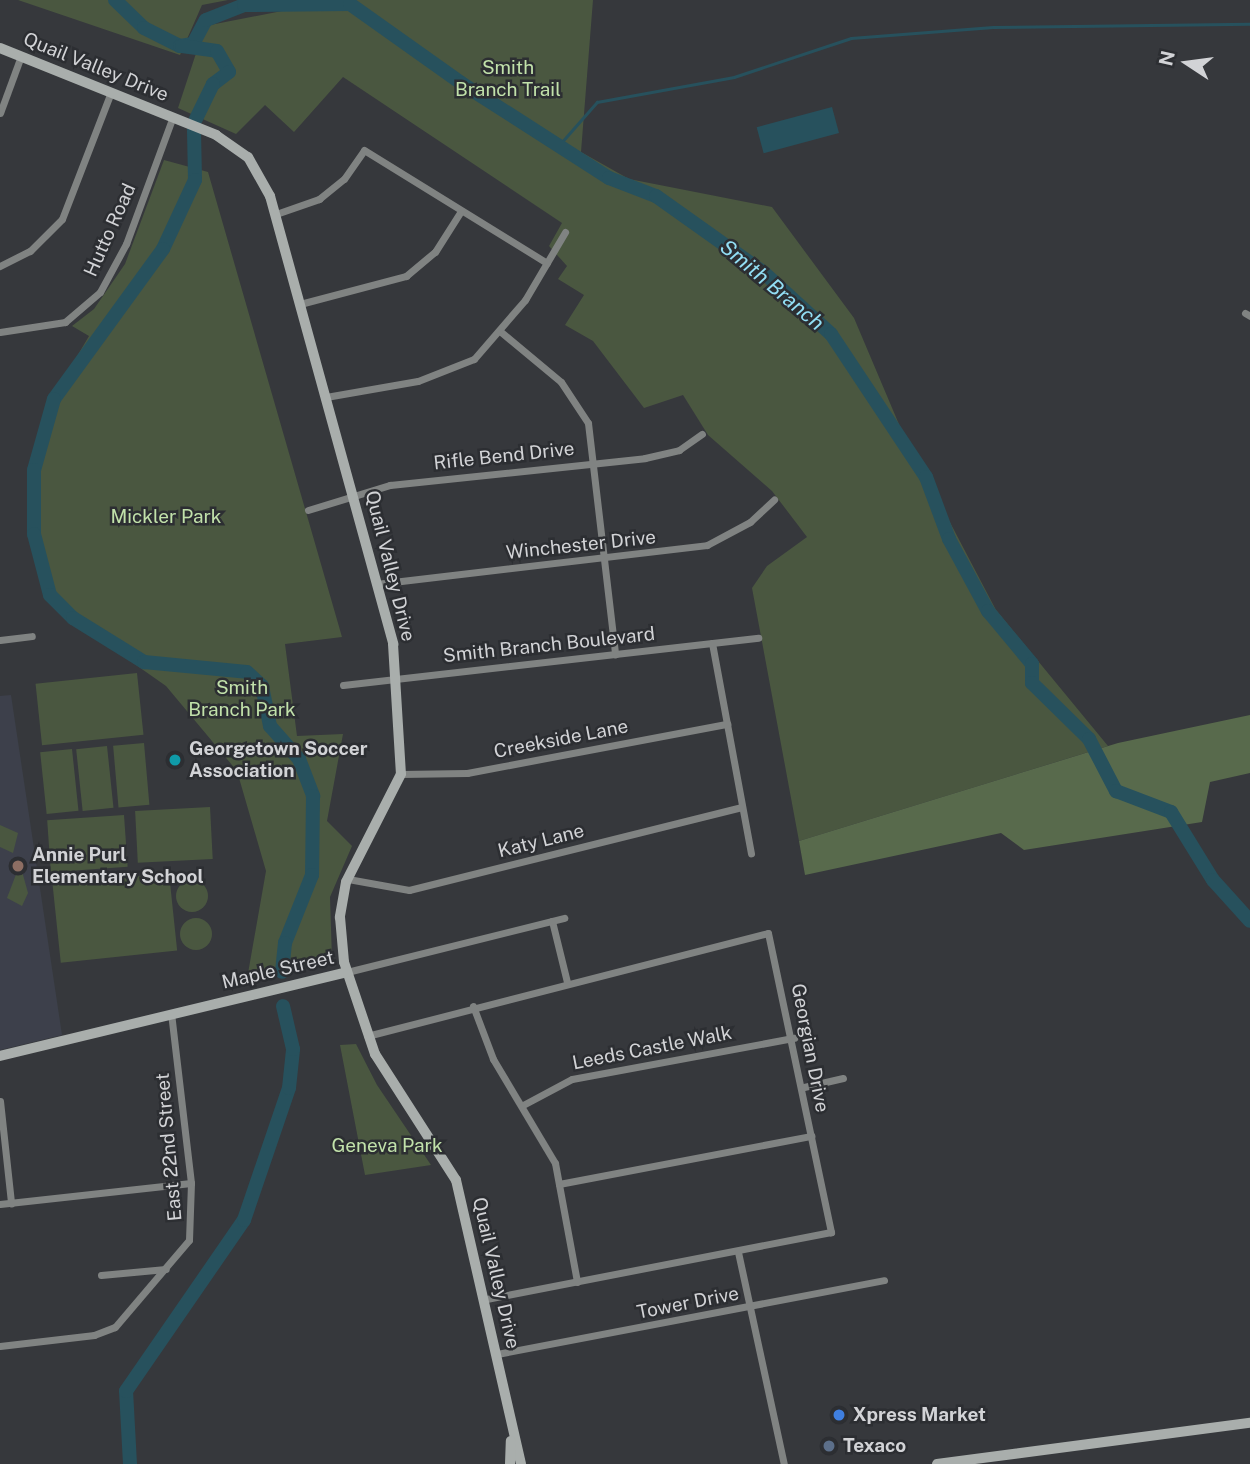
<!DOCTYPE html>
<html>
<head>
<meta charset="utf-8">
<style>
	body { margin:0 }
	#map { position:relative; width:1250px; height:1464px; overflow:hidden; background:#36383c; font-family:"Public Sans",sans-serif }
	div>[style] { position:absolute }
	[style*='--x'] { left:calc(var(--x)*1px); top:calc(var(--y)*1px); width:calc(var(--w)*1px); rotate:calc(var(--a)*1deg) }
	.built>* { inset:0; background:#3d404b }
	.green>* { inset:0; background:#4a5740; transform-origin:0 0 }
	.round { border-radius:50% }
	.forest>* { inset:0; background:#586a4c }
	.water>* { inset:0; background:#27515d; transform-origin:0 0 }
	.stream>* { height:2.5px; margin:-1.25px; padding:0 1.25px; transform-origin:1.25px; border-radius:1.25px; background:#27515d }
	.river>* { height:14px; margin:-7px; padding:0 7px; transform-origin:7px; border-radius:7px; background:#27515d }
	.street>* { height:7px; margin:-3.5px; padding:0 3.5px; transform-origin:3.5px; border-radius:3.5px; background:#808382 }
	.secondary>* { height:10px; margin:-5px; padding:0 5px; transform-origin:5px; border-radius:5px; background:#a9aeac }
	.dots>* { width:19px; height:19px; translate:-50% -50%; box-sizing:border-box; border:4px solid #2c2e32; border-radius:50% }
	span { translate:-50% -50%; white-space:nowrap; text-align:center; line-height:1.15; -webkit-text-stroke:5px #2c2e32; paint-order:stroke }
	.street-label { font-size:19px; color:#d2d3d6 }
	.park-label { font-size:19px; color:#c1e1aa }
	.poi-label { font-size:19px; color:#d2d3d6; font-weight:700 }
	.left { translate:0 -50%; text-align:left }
	.water-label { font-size:21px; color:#92def4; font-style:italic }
	.north { position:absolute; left:1152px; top:28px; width:70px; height:70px; -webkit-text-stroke:5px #2c2e32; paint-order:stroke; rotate:283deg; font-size:19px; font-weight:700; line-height:28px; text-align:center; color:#d2d3d6 }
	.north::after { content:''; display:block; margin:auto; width:24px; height:32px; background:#d2d3d6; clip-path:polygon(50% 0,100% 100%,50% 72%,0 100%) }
</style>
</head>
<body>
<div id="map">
	<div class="built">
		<div style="clip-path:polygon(11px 695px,62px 1035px,0 1050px,0 696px)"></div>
	</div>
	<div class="green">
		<div style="clip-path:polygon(18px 0,228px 0,202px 5px,180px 55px)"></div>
		<div style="clip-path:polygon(338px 0,593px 0,581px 152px,629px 179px,772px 207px,854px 318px,901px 429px,996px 610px,1108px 746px,799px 841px,752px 588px,767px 566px,807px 537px,772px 491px,708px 435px,683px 395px,644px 408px,593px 341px,565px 325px,584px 295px,558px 279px,567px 266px,549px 246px,562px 223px,343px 77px,294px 132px,265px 105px,236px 134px,178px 108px,205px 26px)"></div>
		<div style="clip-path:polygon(164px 160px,208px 172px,342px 637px,285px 644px,297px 736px,343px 734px,327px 821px,352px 846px,330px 897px,332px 959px,247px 979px,266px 871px,237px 771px,166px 686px,59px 611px,39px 574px,31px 534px,29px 477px,49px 404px,89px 336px,72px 326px,94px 309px,125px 264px)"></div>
		<div style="left:137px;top:673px;width:62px;height:102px;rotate:84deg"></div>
		<div style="left:144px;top:743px;width:62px;height:31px;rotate:85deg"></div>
		<div style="left:107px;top:746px;width:62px;height:31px;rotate:84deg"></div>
		<div style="left:72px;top:749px;width:62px;height:32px;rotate:84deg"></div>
		<div style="left:210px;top:807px;width:52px;height:75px;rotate:87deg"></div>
		<div style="left:124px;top:815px;width:52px;height:77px;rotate:86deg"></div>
		<div style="clip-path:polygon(0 825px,18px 833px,13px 853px,0 847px)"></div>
		<div style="clip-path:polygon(20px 864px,28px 893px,22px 906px,7px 898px)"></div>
		<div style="left:169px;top:873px;width:78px;height:117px;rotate:84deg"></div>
		<div class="round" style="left:176px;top:880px;width:32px;height:32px"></div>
		<div class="round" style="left:180px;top:918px;width:32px;height:32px"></div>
		<div style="clip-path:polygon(356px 1044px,377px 1085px,431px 1165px,365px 1175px,340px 1045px)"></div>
	</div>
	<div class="forest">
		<div style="clip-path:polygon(1250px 715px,1250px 773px,1210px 782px,1202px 822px,1024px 850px,1001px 833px,805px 875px,799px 841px,1118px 743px)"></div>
	</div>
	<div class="water">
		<div style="left:832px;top:107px;width:27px;height:78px;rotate:75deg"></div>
	</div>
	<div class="stream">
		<div style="--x:560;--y:144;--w:56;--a:-48.6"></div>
		<div style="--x:597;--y:102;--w:139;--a:-10.3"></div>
		<div style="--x:734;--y:77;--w:123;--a:-18.4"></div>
		<div style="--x:851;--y:38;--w:142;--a:-4.4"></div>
		<div style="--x:993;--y:27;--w:257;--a:-0.7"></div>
	</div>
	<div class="river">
		<div style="--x:115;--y:0;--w:40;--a:44"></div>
		<div style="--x:144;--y:28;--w:40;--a:26.6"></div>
		<div style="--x:180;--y:46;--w:13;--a:-9"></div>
		<div style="--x:193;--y:44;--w:27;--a:-62"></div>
		<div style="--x:206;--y:20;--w:41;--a:-21.5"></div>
		<div style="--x:244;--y:5;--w:106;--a:-0.5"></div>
		<div style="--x:350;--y:4;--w:136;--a:35.4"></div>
		<div style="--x:461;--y:83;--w:176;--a:32.7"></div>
		<div style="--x:609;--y:178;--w:50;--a:21"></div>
		<div style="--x:656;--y:196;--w:131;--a:35.4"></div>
		<div style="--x:763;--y:272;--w:92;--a:42.4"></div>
		<div style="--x:831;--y:334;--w:172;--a:56.4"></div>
		<div style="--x:926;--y:477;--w:66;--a:69.6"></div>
		<div style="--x:949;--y:539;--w:82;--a:61.6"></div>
		<div style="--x:988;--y:611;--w:69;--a:50.3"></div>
		<div style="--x:1032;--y:664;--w:19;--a:90"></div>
		<div style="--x:1032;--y:683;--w:80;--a:44.5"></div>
		<div style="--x:1089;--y:739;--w:59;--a:62.6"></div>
		<div style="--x:1116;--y:791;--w:59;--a:20.9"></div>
		<div style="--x:1171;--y:812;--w:80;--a:58.3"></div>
		<div style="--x:1213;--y:880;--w:55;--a:47.9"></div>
		<div style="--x:182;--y:46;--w:35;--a:8"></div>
		<div style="--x:217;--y:51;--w:24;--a:60"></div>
		<div style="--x:229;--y:72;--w:20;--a:143"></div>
		<div style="--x:213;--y:84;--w:39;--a:116"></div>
		<div style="--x:194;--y:131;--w:49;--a:88.8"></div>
		<div style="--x:195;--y:180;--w:76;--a:114.9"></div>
		<div style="--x:163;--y:249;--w:185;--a:126"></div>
		<div style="--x:54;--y:399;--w:74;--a:105.7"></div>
		<div style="--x:34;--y:470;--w:64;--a:90"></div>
		<div style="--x:34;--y:534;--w:63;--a:75.3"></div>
		<div style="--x:50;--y:595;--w:33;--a:45"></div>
		<div style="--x:73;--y:618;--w:84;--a:31.8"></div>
		<div style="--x:144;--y:662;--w:103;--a:5.5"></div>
		<div style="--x:247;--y:672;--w:21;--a:43"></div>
		<div style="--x:262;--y:686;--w:41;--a:78.7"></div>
		<div style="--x:270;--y:726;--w:44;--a:48.7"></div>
		<div style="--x:299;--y:759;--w:40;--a:69"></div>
		<div style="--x:313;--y:796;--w:79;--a:90.7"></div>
		<div style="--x:312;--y:875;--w:73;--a:111.7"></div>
		<div style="--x:285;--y:943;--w:29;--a:96"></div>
		<div style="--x:130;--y:1464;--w:73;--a:-93.1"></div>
		<div style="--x:126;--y:1391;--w:208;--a:-55.4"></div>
		<div style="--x:244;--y:1220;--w:139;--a:-71.2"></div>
		<div style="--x:289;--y:1088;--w:39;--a:-84"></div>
		<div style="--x:293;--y:1049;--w:44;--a:-103.1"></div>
	</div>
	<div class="street">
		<div style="--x:0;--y:113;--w:61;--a:-69.8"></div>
		<div style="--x:276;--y:214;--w:46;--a:-19.2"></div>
		<div style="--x:319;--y:199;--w:32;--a:-39"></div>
		<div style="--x:344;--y:179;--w:35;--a:-55"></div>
		<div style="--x:364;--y:150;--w:215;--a:31.7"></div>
		<div style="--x:0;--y:266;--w:34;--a:-27"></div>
		<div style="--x:30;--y:251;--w:45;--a:-45"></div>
		<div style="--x:62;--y:219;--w:136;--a:-68.9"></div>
		<div style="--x:300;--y:304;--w:110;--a:-14.8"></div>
		<div style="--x:406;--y:276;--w:38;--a:-40"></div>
		<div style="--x:435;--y:252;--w:49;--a:-57.6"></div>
		<div style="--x:1245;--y:313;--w:6;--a:31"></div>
		<div style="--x:0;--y:332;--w:66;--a:-8.7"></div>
		<div style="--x:65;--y:322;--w:46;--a:-40.6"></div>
		<div style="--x:100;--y:292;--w:55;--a:-61.6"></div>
		<div style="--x:126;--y:244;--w:136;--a:-69.8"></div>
		<div style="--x:501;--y:332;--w:78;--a:39.8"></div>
		<div style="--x:561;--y:382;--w:49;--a:56.6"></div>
		<div style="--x:588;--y:423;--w:233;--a:83.3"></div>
		<div style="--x:326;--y:397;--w:93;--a:-9.9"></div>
		<div style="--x:418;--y:381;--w:60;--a:-21.4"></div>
		<div style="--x:474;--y:359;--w:78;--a:-49.2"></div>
		<div style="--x:525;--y:300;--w:79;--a:-59.5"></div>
		<div style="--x:308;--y:510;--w:86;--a:-17"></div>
		<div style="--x:390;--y:485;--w:256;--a:-6"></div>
		<div style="--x:645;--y:458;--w:35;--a:-13"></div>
		<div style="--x:679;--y:450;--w:28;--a:-35"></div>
		<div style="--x:376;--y:584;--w:333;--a:-6.7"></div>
		<div style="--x:707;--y:545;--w:49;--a:-28.1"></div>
		<div style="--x:750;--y:522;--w:33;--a:-43"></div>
		<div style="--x:0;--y:640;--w:32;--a:-7"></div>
		<div style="--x:712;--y:643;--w:214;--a:79.5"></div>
		<div style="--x:343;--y:685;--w:418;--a:-6.5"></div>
		<div style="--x:401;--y:774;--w:66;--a:-0.9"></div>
		<div style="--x:467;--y:773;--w:265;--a:-10.7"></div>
		<div style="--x:348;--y:879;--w:62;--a:10.2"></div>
		<div style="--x:409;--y:890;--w:343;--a:-14"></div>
		<div style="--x:552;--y:921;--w:63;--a:76.2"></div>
		<div style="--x:347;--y:972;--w:224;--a:-14"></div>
		<div style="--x:473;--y:1006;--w:57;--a:69.3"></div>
		<div style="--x:493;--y:1059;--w:121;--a:59.2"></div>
		<div style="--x:555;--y:1163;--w:121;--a:79.5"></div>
		<div style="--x:367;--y:1036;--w:414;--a:-14.4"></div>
		<div style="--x:768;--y:933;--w:306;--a:78.1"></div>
		<div style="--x:831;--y:1232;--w:351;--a:169"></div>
		<div style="--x:804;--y:1087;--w:40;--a:-13"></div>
		<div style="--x:0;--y:1101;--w:103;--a:83.8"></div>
		<div style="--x:523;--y:1105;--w:55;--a:-28"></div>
		<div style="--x:572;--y:1079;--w:226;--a:-10.5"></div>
		<div style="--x:559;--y:1184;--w:257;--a:-10.8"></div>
		<div style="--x:0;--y:1204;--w:192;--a:-6.3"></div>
		<div style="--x:738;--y:1252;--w:217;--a:77.8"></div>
		<div style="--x:101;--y:1275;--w:65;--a:-5.3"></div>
		<div style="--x:0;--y:1346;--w:95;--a:-6.7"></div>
		<div style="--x:94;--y:1335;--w:22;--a:-21"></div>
		<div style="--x:115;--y:1327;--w:114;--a:-49.6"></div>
		<div style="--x:189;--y:1240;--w:57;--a:-88"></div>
		<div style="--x:191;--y:1183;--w:170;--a:-96.7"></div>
		<div style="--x:497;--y:1354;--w:394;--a:-10.8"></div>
	</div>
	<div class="secondary">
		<div style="--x:0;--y:48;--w:233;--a:21.9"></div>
		<div style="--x:216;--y:135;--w:39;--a:35"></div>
		<div style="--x:248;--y:157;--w:45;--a:60.6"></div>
		<div style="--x:270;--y:196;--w:465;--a:74.6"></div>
		<div style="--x:393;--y:644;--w:130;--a:86.5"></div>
		<div style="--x:401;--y:774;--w:121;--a:117"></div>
		<div style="--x:346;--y:882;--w:36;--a:100"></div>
		<div style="--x:340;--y:917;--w:45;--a:84.9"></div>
		<div style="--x:344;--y:962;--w:97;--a:71.4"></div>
		<div style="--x:375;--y:1054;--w:150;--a:57.3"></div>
		<div style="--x:456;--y:1180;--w:291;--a:77.1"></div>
		<div style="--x:0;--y:1056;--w:357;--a:-13.6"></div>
		<div style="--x:510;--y:1464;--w:23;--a:-88"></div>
		<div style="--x:937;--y:1464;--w:316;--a:-7.5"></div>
	</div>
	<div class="dots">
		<div style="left:175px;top:760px;background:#0f9aa8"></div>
		<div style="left:18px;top:866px;background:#8d6e63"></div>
		<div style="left:839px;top:1415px;background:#3f7fe0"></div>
		<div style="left:829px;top:1446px;background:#5c6f8a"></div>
	</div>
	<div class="street-label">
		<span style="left:96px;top:67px;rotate:22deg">Quail Valley Drive</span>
		<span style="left:110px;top:230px;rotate:-66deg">Hutto Road</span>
		<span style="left:504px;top:456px;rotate:-6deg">Rifle Bend Drive</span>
		<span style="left:581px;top:545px;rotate:-6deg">Winchester Drive</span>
		<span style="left:390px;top:566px;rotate:76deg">Quail Valley Drive</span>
		<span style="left:549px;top:645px;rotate:-6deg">Smith Branch Boulevard</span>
		<span style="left:561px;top:739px;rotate:-11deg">Creekside Lane</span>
		<span style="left:541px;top:841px;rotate:-14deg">Katy Lane</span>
		<span style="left:278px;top:970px;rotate:-13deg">Maple Street</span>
		<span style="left:652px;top:1048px;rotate:-11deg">Leeds Castle Walk</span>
		<span style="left:810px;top:1048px;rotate:79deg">Georgian Drive</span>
		<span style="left:169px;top:1147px;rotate:-95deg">East 22nd Street</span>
		<span style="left:496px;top:1273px;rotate:77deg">Quail Valley Drive</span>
		<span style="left:688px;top:1303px;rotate:-11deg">Tower Drive</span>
	</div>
	<div class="park-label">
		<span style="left:508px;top:79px">Smith<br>Branch Trail</span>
		<span style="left:166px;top:517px">Mickler Park</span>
		<span style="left:242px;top:699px">Smith<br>Branch Park</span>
		<span style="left:387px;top:1146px">Geneva Park</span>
	</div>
	<div class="poi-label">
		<span class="left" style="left:189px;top:760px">Georgetown Soccer<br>Association</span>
		<span class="left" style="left:32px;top:866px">Annie Purl<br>Elementary School</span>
		<span class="left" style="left:853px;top:1415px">Xpress Market</span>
		<span class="left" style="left:843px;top:1446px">Texaco</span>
	</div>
	<div class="water-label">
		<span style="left:772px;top:285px;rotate:40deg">Smith Branch</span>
	</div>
	<div class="north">N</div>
</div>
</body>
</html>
